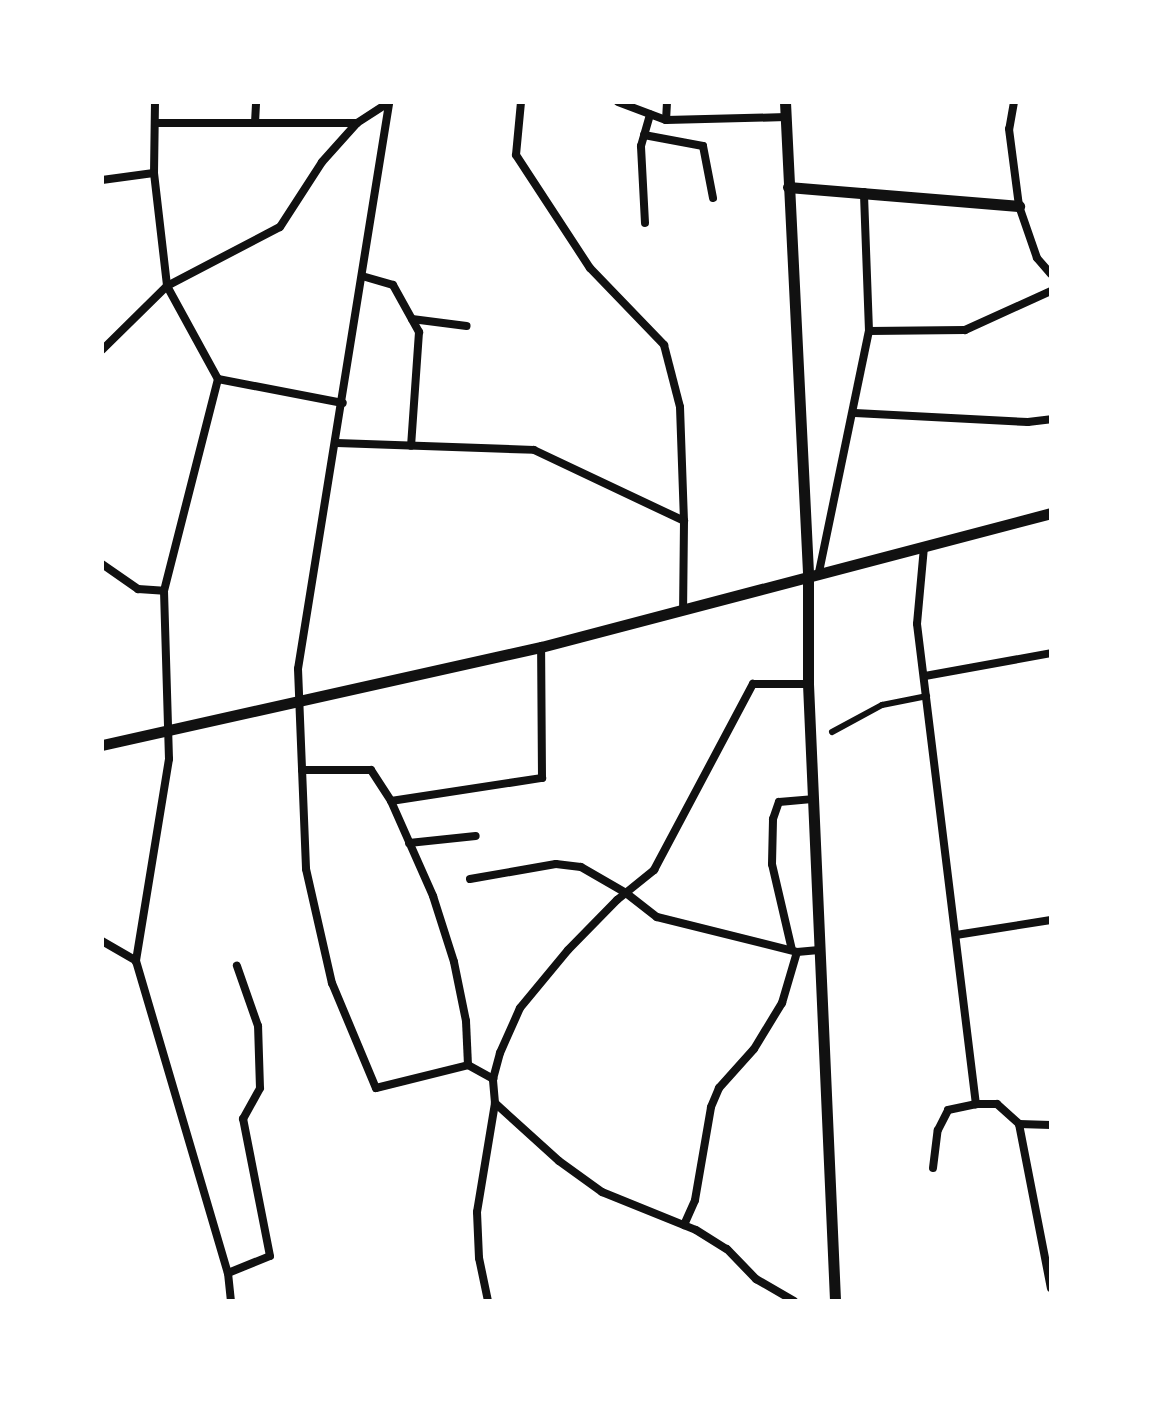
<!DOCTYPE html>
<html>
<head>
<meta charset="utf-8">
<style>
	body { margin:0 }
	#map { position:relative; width:1153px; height:1403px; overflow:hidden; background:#fff; font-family:Poppins,sans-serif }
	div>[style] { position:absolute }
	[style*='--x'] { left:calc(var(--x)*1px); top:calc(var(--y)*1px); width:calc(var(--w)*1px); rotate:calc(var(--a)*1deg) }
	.pedestrian>* { height:6px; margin:-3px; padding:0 3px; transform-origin:3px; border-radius:3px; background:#111 }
	.minor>* { height:8px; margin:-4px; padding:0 4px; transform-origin:4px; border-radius:4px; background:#111 }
	.tertiary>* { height:11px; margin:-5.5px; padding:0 5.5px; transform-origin:5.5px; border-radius:5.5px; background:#111 }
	span { translate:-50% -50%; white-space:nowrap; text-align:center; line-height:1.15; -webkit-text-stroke:6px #fff; paint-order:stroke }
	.frame { position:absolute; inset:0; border:104px solid #fff; pointer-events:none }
</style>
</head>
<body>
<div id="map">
	<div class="pedestrian">
		<div style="--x:832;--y:732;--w:57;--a:-28.4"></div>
		<div style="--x:882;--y:705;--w:46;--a:-11.3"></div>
	</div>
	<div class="minor">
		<div style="--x:155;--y:102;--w:71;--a:90.8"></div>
		<div style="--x:154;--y:173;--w:114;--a:83.4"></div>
		<div style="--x:167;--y:286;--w:106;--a:61.3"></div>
		<div style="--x:218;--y:379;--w:219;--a:104.3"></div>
		<div style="--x:164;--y:591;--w:168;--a:88.3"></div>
		<div style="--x:169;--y:759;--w:205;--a:99.3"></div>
		<div style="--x:136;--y:961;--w:325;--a:73.6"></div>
		<div style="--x:228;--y:1273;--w:28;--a:84"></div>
		<div style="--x:521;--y:102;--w:53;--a:95.4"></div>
		<div style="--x:516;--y:155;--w:135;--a:56.8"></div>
		<div style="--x:590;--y:268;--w:107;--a:46.1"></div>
		<div style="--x:664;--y:345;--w:64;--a:75.5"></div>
		<div style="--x:680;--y:407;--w:114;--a:88"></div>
		<div style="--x:618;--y:102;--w:51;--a:20.6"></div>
		<div style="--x:667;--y:102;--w:18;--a:93"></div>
		<div style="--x:666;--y:120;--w:120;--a:-1.4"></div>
		<div style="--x:1014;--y:102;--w:27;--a:100"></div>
		<div style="--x:1009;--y:129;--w:78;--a:82.6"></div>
		<div style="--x:1019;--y:206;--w:55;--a:70.9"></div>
		<div style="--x:1037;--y:258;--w:21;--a:49"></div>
		<div style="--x:389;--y:104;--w:572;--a:99.15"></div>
		<div style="--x:298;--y:669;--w:200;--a:87.7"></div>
		<div style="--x:306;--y:869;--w:117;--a:77.2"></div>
		<div style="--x:332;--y:983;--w:114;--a:67.3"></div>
		<div style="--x:376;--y:1088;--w:95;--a:-14"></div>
		<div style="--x:468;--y:1065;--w:29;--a:29"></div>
		<div style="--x:155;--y:123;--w:202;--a:0"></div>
		<div style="--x:255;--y:123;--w:21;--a:-87"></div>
		<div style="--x:644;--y:135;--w:60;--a:10.6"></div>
		<div style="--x:703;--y:146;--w:53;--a:79.1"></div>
		<div style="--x:102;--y:180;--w:52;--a:-7.7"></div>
		<div style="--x:645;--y:223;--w:77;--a:-93"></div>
		<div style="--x:641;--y:146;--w:33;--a:-74"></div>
		<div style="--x:362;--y:276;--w:32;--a:16"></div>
		<div style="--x:393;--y:285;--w:54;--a:61"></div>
		<div style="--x:419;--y:332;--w:114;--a:94"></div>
		<div style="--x:412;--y:319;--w:55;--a:7.3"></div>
		<div style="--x:869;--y:331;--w:96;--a:-0.6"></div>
		<div style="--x:965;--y:330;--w:94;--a:-24.4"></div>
		<div style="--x:102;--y:350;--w:91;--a:-44.6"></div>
		<div style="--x:167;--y:286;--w:127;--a:-27.6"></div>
		<div style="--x:280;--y:227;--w:77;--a:-57.1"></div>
		<div style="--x:322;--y:162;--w:52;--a:-48.1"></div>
		<div style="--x:357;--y:123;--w:38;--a:-33"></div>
		<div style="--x:218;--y:379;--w:127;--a:10.9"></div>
		<div style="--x:855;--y:413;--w:173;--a:3"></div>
		<div style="--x:1028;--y:422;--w:23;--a:-7"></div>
		<div style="--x:337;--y:443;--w:197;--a:2"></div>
		<div style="--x:534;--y:450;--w:166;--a:25.3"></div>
		<div style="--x:684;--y:521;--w:89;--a:90.6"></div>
		<div style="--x:924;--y:547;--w:77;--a:95.2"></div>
		<div style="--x:917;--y:624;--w:484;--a:83"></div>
		<div style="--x:976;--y:1104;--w:21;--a:0"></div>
		<div style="--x:997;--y:1104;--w:30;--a:42"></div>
		<div style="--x:1019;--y:1124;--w:167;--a:79"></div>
		<div style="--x:102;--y:564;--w:44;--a:34.8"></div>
		<div style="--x:138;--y:589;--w:26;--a:4"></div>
		<div style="--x:819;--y:572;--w:246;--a:-78.3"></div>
		<div style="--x:869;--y:331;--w:139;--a:-92.1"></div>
		<div style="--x:925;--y:676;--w:128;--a:-10.3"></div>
		<div style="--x:302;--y:770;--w:69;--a:0"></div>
		<div style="--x:371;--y:770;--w:37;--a:57"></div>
		<div style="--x:391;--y:801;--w:153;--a:-8.7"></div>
		<div style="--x:542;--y:778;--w:131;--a:-90.4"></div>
		<div style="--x:391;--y:801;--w:104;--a:66.1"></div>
		<div style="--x:433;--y:896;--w:69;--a:72.3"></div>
		<div style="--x:454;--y:962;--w:60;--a:78.5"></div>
		<div style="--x:466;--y:1021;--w:44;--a:87.4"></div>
		<div style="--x:409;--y:843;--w:67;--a:-6"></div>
		<div style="--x:470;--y:879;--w:87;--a:-9.9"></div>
		<div style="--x:556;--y:864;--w:25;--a:7"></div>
		<div style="--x:581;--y:867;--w:52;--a:30"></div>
		<div style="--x:626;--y:893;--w:39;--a:38"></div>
		<div style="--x:657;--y:917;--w:144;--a:14"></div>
		<div style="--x:797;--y:952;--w:22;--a:-5"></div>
		<div style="--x:956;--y:935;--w:96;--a:-9"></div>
		<div style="--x:102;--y:941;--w:39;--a:30"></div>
		<div style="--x:792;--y:950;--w:88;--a:-103.1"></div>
		<div style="--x:772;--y:864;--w:45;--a:-88.7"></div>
		<div style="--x:773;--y:819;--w:18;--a:-71"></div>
		<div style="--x:779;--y:802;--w:33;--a:-5"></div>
		<div style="--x:495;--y:1103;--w:86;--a:42.2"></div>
		<div style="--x:559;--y:1161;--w:53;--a:35.8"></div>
		<div style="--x:602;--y:1192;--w:101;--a:22"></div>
		<div style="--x:696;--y:1230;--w:36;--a:32"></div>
		<div style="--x:727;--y:1249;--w:42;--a:46"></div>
		<div style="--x:756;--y:1279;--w:44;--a:30.1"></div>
		<div style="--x:1019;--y:1124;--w:32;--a:2"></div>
		<div style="--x:933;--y:1168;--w:38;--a:-83"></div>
		<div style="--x:938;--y:1130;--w:22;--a:-63"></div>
		<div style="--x:948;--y:1110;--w:29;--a:-12"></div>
		<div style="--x:684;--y:1225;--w:27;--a:-66"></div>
		<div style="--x:695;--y:1200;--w:94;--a:-80.2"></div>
		<div style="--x:711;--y:1107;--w:21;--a:-67"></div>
		<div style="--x:719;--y:1088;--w:52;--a:-48.1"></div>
		<div style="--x:754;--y:1049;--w:54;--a:-58.7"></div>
		<div style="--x:782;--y:1003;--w:53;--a:-73.6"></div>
		<div style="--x:228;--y:1273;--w:45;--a:-22"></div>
		<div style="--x:270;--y:1256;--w:140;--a:-101.1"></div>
		<div style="--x:243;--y:1119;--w:35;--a:-61"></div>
		<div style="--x:260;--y:1088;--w:62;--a:-91.8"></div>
		<div style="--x:258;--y:1026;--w:64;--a:-109.3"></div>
		<div style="--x:488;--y:1301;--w:44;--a:-101.8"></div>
		<div style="--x:479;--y:1258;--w:46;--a:-92.5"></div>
		<div style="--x:477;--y:1212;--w:110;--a:-80.6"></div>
		<div style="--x:495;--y:1103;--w:24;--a:-95"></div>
		<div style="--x:493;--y:1079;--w:27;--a:-75"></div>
		<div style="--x:500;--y:1053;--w:49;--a:-66"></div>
		<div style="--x:520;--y:1008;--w:75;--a:-50.4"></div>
		<div style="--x:568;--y:950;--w:70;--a:-45.6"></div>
		<div style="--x:617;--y:900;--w:48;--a:-39"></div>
		<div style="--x:654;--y:870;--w:211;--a:-62"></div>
		<div style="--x:753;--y:684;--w:55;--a:0"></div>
	</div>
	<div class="tertiary">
		<div style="--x:785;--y:102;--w:473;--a:87.2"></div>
		<div style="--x:808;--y:574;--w:110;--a:90"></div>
		<div style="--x:808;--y:684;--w:618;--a:87.49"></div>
		<div style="--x:788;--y:187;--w:232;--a:4.7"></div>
		<div style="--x:102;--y:745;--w:450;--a:-12.6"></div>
		<div style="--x:541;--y:647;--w:527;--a:-14.72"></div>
	</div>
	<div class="frame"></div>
</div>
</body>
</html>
